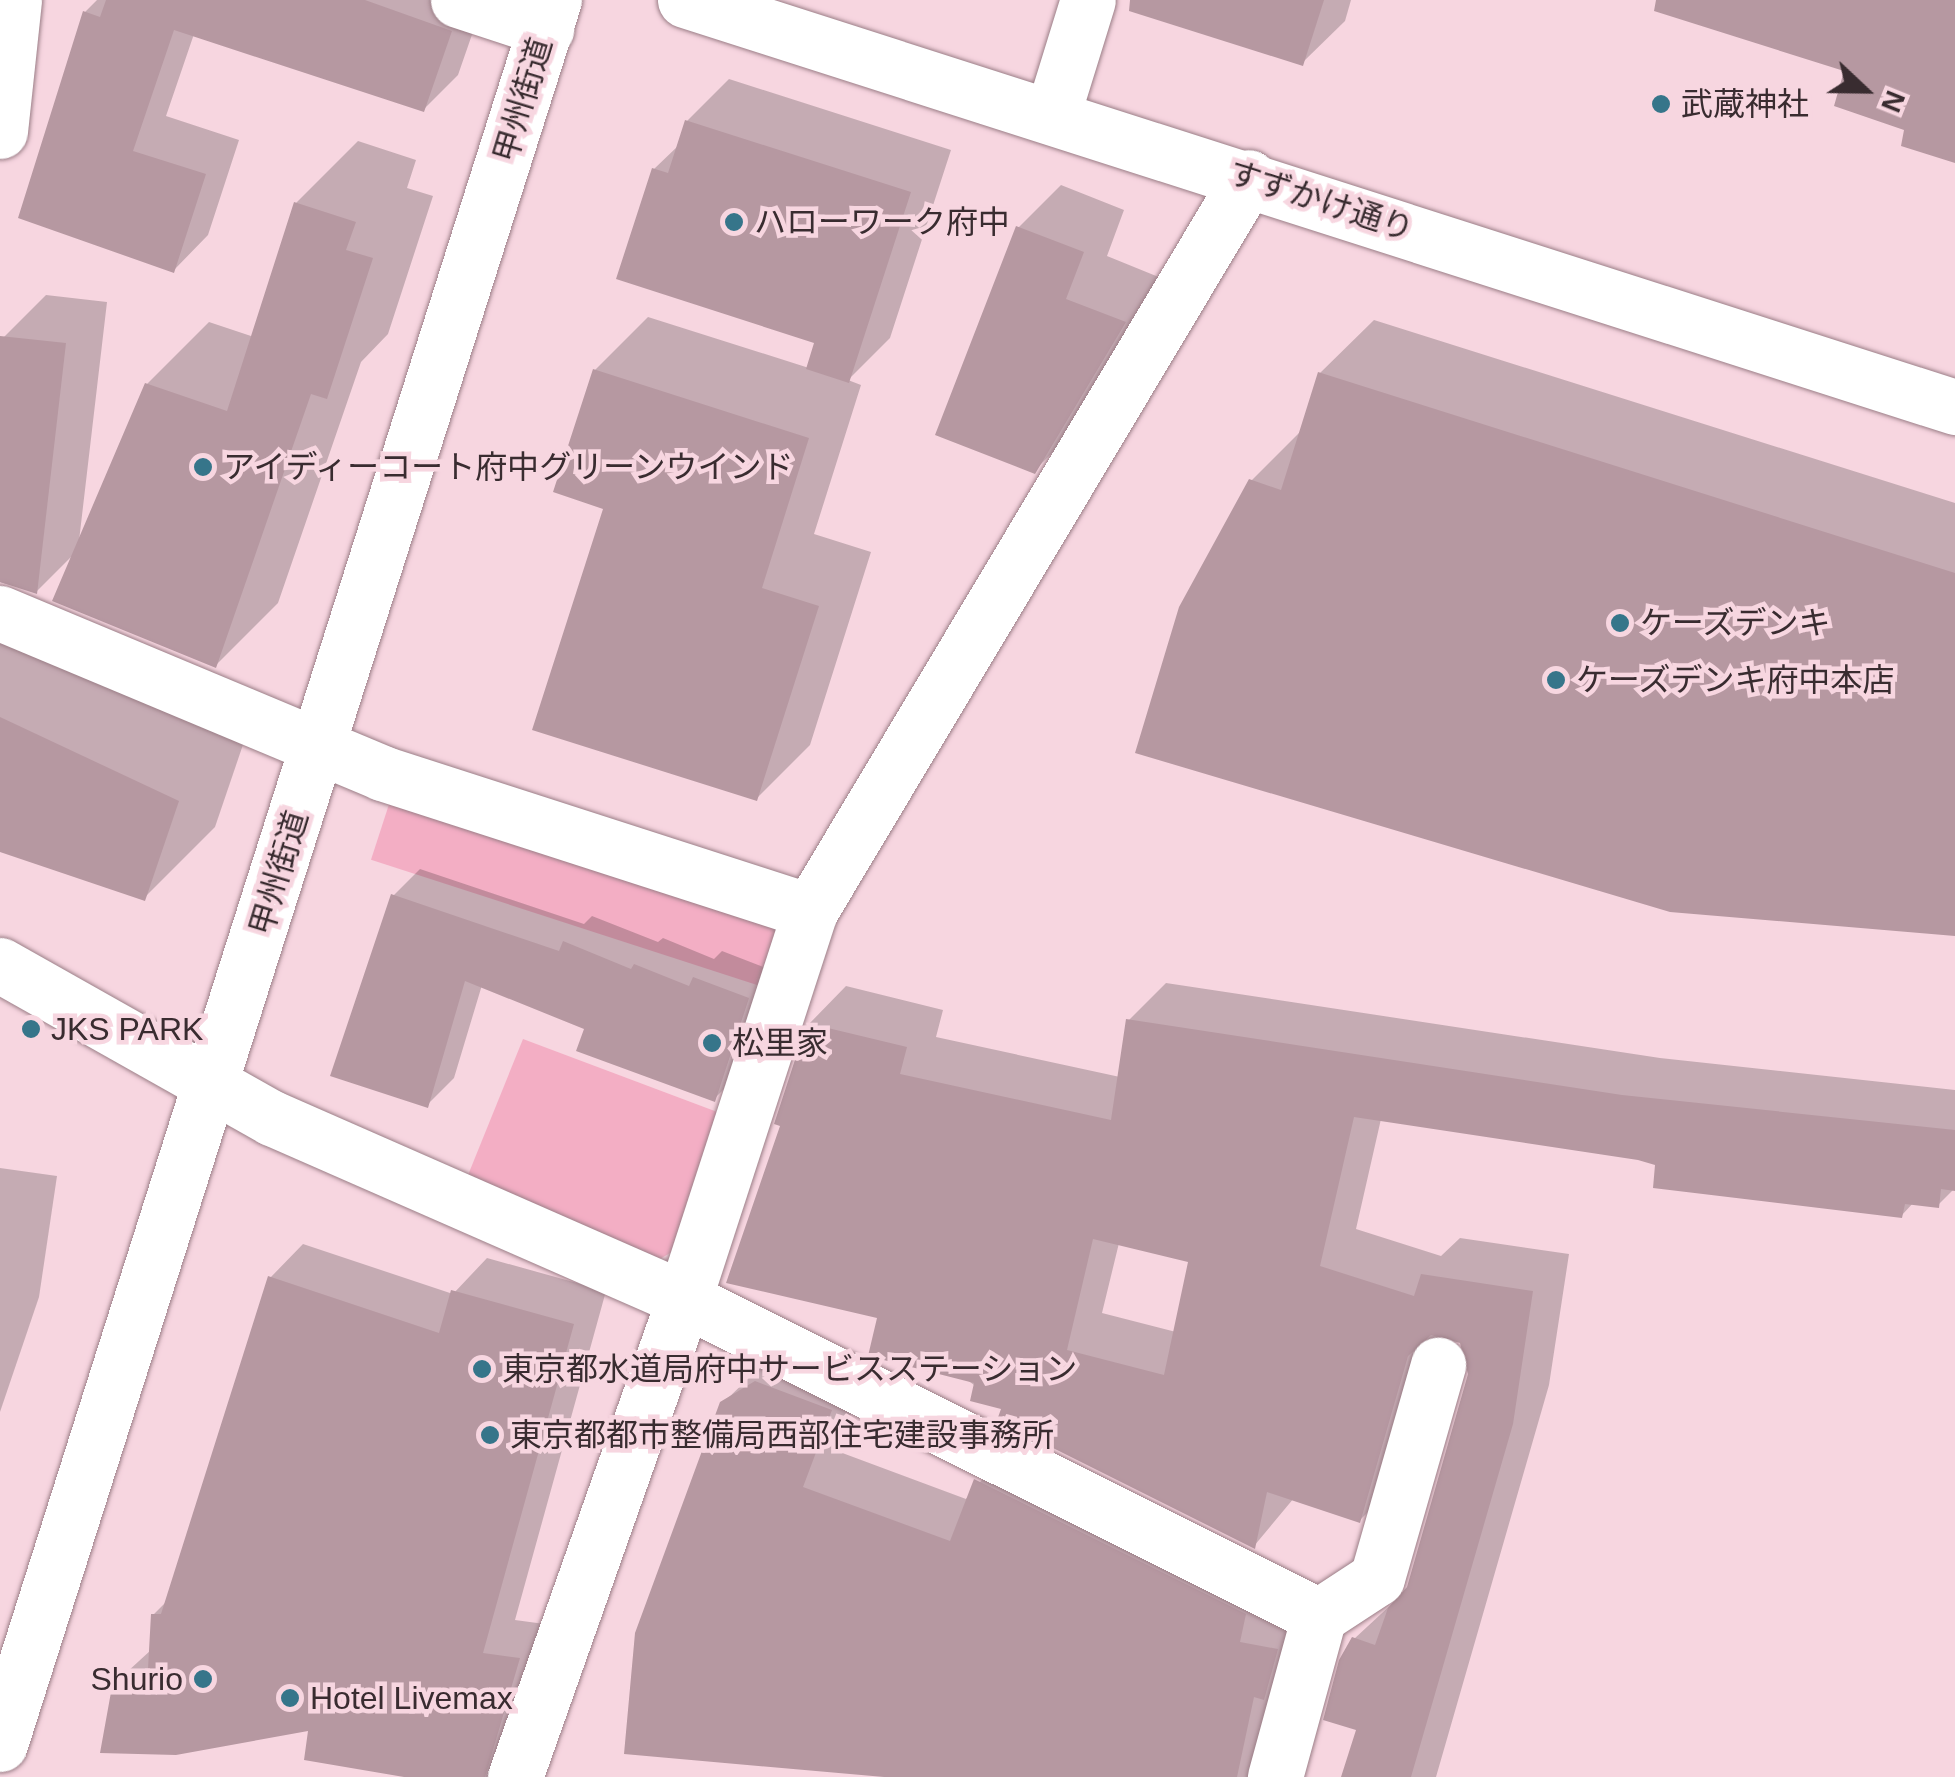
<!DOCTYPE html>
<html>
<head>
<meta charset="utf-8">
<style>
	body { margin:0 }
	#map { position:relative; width:1955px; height:1777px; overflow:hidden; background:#f7d6e0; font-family:Arial,"Noto Sans JP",sans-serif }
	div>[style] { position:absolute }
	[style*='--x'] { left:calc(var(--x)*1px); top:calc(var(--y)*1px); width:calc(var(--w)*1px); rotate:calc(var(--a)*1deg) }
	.green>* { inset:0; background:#f3aec4; transform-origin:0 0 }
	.shadow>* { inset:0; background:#0003 }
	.building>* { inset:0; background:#b698a1 }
	.roads { filter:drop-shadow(0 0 2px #9b7e87) drop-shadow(0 0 2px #9b7e87) }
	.minor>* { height:55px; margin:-27.5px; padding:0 27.5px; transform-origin:27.5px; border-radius:27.5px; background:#fff }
	.highway>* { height:55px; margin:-27.5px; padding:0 27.5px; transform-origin:27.5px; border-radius:27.5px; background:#fff }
	.dots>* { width:28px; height:28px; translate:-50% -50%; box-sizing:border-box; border:5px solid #f7d6e0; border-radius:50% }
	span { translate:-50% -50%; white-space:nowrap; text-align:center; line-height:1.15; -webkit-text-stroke:9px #f7d6e0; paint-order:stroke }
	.street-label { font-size:32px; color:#392c30 }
	.poi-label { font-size:32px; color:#392c30 }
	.left { translate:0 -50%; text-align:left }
	.right { translate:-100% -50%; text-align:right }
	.north { position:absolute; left:1815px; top:40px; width:100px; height:100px; -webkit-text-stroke:8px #f7d6e0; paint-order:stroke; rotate:112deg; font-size:28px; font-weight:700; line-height:40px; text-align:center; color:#392c30 }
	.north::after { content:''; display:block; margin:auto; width:35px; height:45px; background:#392c30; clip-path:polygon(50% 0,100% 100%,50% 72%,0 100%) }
</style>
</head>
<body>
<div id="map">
	<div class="green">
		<div style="left:392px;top:795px;width:414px;height:68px;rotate:18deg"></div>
		<div style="clip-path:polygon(523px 1039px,720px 1113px,672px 1252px,649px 1265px,466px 1180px)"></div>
	</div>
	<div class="shadow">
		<div style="clip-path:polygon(97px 0,484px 0,458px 75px,423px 110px,194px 34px,166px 116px,239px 140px,208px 235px,174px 270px,85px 12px)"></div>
		<div style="clip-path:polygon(1140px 0,1351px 0,1345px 21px,1302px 63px)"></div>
		<div style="clip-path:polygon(729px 79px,951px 150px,890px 338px,848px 380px,861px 385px,814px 534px,871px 552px,810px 745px,756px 799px,606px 507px,595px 370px,648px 317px,809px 368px,818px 341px,654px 169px,679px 145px,687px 121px)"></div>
		<div style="clip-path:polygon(358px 141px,416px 160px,407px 188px,433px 196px,388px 334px,361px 362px,278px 603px,216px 665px,76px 552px,36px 592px,0 582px,4px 337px,46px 295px,107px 302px,79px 541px,147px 384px,209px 322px,254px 337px,296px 203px)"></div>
		<div style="clip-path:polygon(1061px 185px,1124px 210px,1107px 256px,1166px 280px,1076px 429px,1034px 471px,1019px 227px)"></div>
		<div style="clip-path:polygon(1374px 320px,1955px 503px,1955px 934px,1251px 481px,1303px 429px,1320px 373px)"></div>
		<div style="clip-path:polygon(0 637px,248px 730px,215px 827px,144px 898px,0 850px)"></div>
		<div style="clip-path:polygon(420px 869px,584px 924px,592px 916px,658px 942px,663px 938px,714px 959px,722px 951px,774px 971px,741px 1072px,714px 1099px,588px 1028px,482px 985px,454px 1078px,427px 1105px,393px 896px)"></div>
		<div style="clip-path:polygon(evenodd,1166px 983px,1660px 1058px,1955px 1090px,1955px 1188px,1938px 1205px,1914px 1202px,1902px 1215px,1639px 1158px,1381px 1119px,1356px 1229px,1441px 1256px,1460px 1238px,1569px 1254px,1549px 1385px,1436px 1777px,1343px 1777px,1359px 1729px,1354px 1639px,1409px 1588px,1471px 1374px,1463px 1342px,1439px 1335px,1397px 1483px,1360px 1520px,1294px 1498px,1254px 1546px,1004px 1407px,880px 1316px,783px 1125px,809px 1024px,846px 986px,943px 1010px,936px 1037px,1120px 1077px,1129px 1020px,1166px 983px,1119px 1243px,1191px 1260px,1176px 1332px,1102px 1313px,1119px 1243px)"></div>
		<div style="clip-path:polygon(0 1168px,57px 1176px,39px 1297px,0 1412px)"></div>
		<div style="clip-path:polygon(303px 1244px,453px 1294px,487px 1258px,606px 1291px,515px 1620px,552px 1625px,499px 1777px,419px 1777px,311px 1728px,115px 1683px,151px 1650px,153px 1615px,168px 1600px,270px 1278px)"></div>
		<div style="clip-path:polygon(792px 1347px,866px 1374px,837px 1451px,966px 1499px,1011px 1445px,1311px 1614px,1269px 1777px,913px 1777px,722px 1404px,759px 1368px)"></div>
	</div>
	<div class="building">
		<div style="clip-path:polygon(106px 0,365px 0,452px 31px,424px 112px,174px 30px,133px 151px,206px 174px,174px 273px,18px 218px,83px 11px,100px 17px)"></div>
		<div style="clip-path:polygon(1130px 0,1324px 0,1303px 66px,1129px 11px)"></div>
		<div style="clip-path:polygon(1656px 0,1955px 0,1955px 163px,1901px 146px,1904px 130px,1834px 106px,1844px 71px,1654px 11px)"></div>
		<div style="clip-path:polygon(685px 120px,911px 192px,849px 383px,806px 369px,814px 343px,616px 279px,652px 168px,668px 173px)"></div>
		<div style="clip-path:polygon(294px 202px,356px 222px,346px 250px,373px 258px,327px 399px,311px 394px,216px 668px,52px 601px,145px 383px,227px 411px)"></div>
		<div style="clip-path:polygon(1016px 226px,1084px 252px,1066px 299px,1126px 322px,1035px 474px,935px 435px)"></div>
		<div style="clip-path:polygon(0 336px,66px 343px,37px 594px,0 582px)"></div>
		<div style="clip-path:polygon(593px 369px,809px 438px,762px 588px,819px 606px,757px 801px,532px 730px,603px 509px,553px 492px)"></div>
		<div style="clip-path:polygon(1318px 372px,1955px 573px,1955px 936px,1670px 912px,1135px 753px,1179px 607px,1249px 479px,1281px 490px)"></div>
		<div style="clip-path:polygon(0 717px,179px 801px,145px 901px,0 852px)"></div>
		<div style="clip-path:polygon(391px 894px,559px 951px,563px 941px,631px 969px,634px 964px,689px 986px,693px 977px,749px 998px,715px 1102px,576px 1051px,584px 1029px,465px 981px,428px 1108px,330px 1076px)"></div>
		<div style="clip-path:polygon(evenodd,1126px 1019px,1622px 1095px,1955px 1130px,1955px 1191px,1941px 1189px,1939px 1208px,1905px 1204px,1902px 1218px,1653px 1188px,1655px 1165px,1638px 1160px,1354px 1117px,1320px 1266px,1414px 1296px,1421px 1274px,1533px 1291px,1513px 1424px,1411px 1777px,1341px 1777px,1356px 1730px,1323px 1720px,1339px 1660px,1352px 1637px,1375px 1645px,1388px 1608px,1407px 1587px,1468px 1374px,1460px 1343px,1431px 1335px,1408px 1356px,1360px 1523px,1267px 1492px,1255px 1549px,997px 1420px,1001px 1409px,970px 1401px,974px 1383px,868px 1356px,877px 1318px,726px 1283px,780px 1126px,774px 1124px,807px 1023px,907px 1047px,900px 1074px,1111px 1120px,1126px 1019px,1093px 1239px,1188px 1262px,1164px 1375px,1067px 1350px,1093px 1239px)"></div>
		<div style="clip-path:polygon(268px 1276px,439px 1333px,451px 1290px,574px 1324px,483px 1653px,520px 1658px,485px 1777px,404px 1777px,304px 1760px,308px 1731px,176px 1755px,100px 1753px,113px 1681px,147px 1687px,151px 1614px,161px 1614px)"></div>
		<div style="clip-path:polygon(755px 1381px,832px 1410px,803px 1487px,950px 1541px,974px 1479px,1246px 1614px,1240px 1642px,1278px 1649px,1264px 1700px,1254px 1697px,1237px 1777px,884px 1777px,624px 1754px,635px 1633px,720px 1402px)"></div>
	</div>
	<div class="roads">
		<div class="minor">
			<div style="--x:458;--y:0;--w:93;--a:18.2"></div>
			<div style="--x:685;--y:0;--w:1334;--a:17.77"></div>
			<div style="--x:1052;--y:116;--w:121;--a:-72.8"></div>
			<div style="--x:0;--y:131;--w:132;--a:-83.9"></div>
			<div style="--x:0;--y:613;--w:414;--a:22.7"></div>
			<div style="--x:382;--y:773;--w:450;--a:17.9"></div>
			<div style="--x:0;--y:965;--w:312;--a:29.4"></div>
			<div style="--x:272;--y:1118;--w:450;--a:23.7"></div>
			<div style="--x:684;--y:1299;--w:710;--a:26.53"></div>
			<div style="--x:1319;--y:1616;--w:167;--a:105.3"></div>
			<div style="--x:1319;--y:1616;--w:69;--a:-33.2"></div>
			<div style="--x:1377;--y:1578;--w:222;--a:-74"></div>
			<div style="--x:515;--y:1777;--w:507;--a:-70.53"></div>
			<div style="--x:684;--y:1299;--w:408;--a:-72"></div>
			<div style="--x:810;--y:911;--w:855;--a:-59.12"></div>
		</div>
		<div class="highway">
			<div style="--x:0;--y:1744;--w:1830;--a:-72.38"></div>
		</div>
	</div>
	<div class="dots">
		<div style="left:1661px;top:104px;background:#36758a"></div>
		<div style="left:734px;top:222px;background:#36758a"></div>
		<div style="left:203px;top:467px;background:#36758a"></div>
		<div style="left:1620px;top:623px;background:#36758a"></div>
		<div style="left:1556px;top:680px;background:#36758a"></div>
		<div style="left:31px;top:1029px;background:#36758a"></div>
		<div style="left:712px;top:1043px;background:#36758a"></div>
		<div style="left:482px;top:1369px;background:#36758a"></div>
		<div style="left:490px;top:1435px;background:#36758a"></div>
		<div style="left:203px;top:1679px;background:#36758a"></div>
		<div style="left:290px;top:1698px;background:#36758a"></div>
	</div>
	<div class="street-label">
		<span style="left:523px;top:100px;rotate:-73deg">甲州街道</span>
		<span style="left:1321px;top:201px;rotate:18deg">すずかけ通り</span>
		<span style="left:279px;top:873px;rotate:-73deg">甲州街道</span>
	</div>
	<div class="poi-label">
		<span class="left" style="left:1681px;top:104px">武蔵神社</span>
		<span class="left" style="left:754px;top:222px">ハローワーク府中</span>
		<span class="left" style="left:223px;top:467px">アイディーコート府中グリーンウインド</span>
		<span class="left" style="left:1640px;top:623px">ケーズデンキ</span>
		<span class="left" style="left:1576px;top:680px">ケーズデンキ府中本店</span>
		<span class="left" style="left:51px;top:1029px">JKS PARK</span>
		<span class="left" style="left:732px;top:1043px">松里家</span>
		<span class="left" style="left:502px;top:1369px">東京都水道局府中サービスステーション</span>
		<span class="left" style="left:510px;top:1435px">東京都都市整備局西部住宅建設事務所</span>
		<span class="right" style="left:183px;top:1679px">Shurio</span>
		<span class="left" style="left:310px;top:1698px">Hotel Livemax</span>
	</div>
	<div class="north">N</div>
</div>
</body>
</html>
